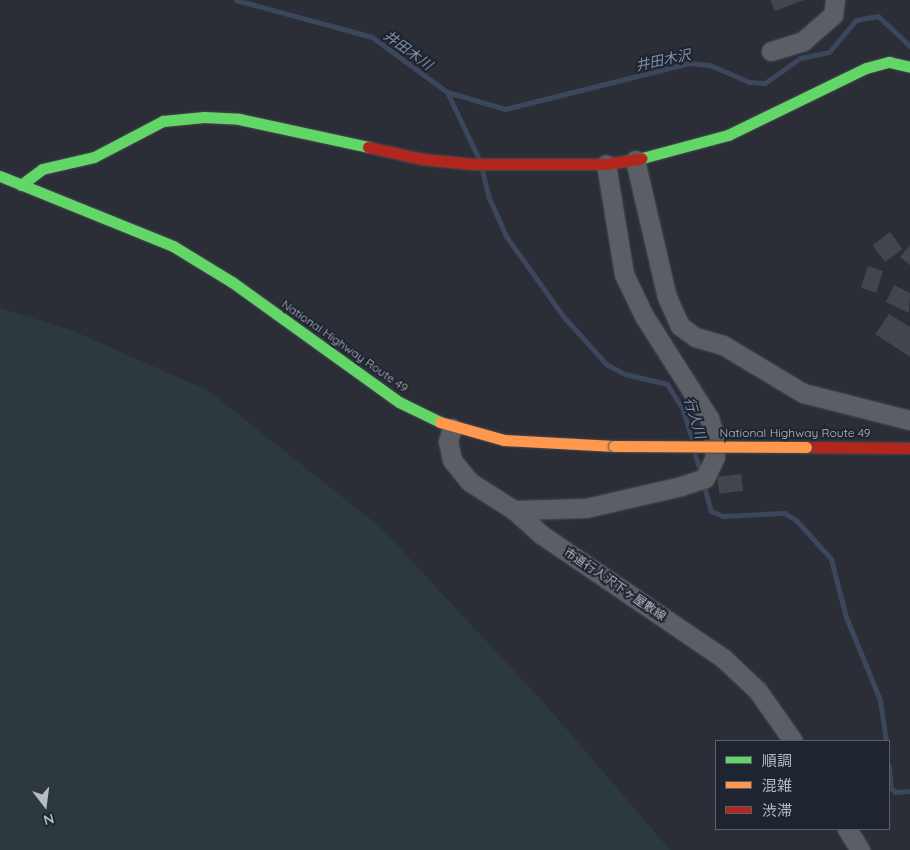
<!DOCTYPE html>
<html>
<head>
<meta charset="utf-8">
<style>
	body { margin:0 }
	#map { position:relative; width:910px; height:850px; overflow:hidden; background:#2b2e36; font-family:Quicksand,"Noto Sans JP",sans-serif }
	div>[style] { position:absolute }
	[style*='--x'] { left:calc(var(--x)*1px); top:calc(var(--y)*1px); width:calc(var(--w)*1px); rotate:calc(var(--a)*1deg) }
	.green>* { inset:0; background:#2c3a3e }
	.stream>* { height:5px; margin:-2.5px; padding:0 2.5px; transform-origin:2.5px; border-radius:2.5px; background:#3c475d }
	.building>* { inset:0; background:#42454b; transform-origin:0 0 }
	.roads { filter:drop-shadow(0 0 1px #474a4f) drop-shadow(0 0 1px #474a4f) }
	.street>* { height:19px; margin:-9.5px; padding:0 9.5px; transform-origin:9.5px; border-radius:9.5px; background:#5b5e64 }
	.fast>* { height:11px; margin:-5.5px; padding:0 5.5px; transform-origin:5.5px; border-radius:5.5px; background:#63d668 }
	.slow>* { height:11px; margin:-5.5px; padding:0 5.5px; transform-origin:5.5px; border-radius:5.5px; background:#ff974d }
	.jam>* { height:11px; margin:-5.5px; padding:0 5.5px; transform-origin:5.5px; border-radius:5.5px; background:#b3261e }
	.bridges { filter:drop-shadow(0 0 1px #484b51) drop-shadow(0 0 1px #484b51) }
	.slow-bridge>* { height:11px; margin:-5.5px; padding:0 5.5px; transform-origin:5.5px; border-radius:5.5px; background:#ff974d }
	span { translate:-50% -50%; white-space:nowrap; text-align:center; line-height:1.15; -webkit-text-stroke:4px #1f2530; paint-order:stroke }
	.street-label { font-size:12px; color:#b6bbc6 }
	.water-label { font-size:14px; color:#818faa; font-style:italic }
	.legend { position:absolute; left:715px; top:740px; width:175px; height:90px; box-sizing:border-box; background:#1f2530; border:1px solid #5b616c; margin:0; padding:6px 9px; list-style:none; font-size:15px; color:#b6bbc6 }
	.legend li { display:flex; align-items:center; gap:10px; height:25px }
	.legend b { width:25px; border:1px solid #5b616c }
	.north { position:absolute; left:20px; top:780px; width:50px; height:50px; -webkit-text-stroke:4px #1f2530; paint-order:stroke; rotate:165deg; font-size:14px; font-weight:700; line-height:20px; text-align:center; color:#b6bbc6 }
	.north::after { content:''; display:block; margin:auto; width:18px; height:22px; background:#b6bbc6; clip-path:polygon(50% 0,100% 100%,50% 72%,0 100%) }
</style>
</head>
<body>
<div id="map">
	<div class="green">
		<div style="clip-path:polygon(0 308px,71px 330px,209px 391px,380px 527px,545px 704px,670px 850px,0 850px)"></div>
	</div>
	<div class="stream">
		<div style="--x:236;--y:0;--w:141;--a:15.2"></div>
		<div style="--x:372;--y:37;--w:93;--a:36.3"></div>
		<div style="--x:447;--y:92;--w:60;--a:16.3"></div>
		<div style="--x:505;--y:109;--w:191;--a:-14"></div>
		<div style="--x:690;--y:63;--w:20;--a:6"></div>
		<div style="--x:710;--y:65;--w:43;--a:23.6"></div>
		<div style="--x:749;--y:82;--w:16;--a:4"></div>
		<div style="--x:765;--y:83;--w:43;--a:-35.5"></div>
		<div style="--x:800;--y:58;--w:30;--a:-12"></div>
		<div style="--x:829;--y:52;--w:42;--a:-49.8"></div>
		<div style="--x:856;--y:20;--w:10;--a:-11"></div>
		<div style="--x:866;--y:18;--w:12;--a:-9"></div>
		<div style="--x:878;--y:16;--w:44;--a:43.2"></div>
		<div style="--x:447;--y:92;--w:72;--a:64.5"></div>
		<div style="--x:482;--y:170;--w:29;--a:76"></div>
		<div style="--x:489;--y:198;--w:42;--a:65.9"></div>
		<div style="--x:506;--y:236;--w:98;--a:54.5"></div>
		<div style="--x:563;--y:316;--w:64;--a:48.1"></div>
		<div style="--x:606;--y:364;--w:21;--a:28"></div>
		<div style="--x:625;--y:374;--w:43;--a:13.4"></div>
		<div style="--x:667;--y:384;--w:31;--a:58"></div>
		<div style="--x:683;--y:410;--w:28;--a:73"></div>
		<div style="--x:695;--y:455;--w:19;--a:72"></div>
		<div style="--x:703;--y:482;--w:30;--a:75"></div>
		<div style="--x:711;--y:511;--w:13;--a:23"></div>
		<div style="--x:723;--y:516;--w:61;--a:-2.8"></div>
		<div style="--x:784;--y:513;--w:14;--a:30"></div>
		<div style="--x:796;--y:520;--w:52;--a:48.1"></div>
		<div style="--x:831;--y:559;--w:60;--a:75.5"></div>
		<div style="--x:846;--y:617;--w:90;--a:67.7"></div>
		<div style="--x:880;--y:700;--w:41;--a:81.7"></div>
		<div style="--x:889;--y:766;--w:22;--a:85"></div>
		<div style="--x:891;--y:788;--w:6;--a:45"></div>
		<div style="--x:895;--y:792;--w:15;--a:-4"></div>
	</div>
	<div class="building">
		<div style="clip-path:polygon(770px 0,804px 0,775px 11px)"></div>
		<div style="left:890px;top:232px;width:21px;height:22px;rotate:53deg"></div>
		<div style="clip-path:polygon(910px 245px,910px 265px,900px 257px)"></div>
		<div style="left:868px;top:266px;width:16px;height:23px;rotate:18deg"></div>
		<div style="clip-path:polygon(894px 285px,910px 293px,909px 313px,886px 302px)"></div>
		<div style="clip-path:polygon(889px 314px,910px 327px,910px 357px,875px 334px)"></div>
		<div style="left:741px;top:474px;width:17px;height:24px;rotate:83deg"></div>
	</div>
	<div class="roads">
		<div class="street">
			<div style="--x:771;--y:51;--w:34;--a:-17"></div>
			<div style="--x:803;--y:41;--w:40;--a:-41"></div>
			<div style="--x:833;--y:15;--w:15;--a:-82"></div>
			<div style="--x:635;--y:160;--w:141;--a:76.9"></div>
			<div style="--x:667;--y:297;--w:32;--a:66"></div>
			<div style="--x:680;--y:326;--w:19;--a:36"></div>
			<div style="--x:695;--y:337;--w:29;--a:16"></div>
			<div style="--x:723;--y:345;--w:93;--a:31"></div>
			<div style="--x:803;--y:393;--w:110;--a:14.2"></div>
			<div style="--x:452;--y:428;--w:14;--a:107"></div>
			<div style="--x:448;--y:441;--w:19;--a:78"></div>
			<div style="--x:452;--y:460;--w:28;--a:51"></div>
			<div style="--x:470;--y:482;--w:52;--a:32.5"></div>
			<div style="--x:514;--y:510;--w:38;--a:42"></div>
			<div style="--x:542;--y:535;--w:219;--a:34.2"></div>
			<div style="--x:723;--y:658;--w:48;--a:43.3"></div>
			<div style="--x:758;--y:691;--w:61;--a:55"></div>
			<div style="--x:514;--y:510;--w:72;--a:-1.6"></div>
			<div style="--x:586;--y:508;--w:98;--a:-13"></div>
			<div style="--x:681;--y:486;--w:25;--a:-18"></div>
			<div style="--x:705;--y:478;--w:23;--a:-65"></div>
			<div style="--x:715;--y:457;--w:22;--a:-93"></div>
			<div style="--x:714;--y:435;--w:18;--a:-106"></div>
			<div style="--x:709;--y:418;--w:121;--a:-122.5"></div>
			<div style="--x:644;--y:316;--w:47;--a:-115.5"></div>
			<div style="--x:624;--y:274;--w:111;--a:-99.3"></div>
			<div style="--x:847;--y:829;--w:25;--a:58"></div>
		</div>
		<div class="fast">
			<div style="--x:642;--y:158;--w:89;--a:-15"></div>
			<div style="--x:728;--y:135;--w:153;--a:-25.9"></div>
			<div style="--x:866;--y:68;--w:24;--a:-15"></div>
			<div style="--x:889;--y:62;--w:22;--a:13"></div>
			<div style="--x:0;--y:176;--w:187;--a:22"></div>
			<div style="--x:173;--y:246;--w:69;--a:31.4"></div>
			<div style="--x:232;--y:282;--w:206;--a:35.7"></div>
			<div style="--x:399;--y:402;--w:46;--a:26"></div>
			<div style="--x:21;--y:185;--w:26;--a:-37"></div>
			<div style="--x:42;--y:169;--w:53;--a:-13"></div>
			<div style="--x:94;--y:157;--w:78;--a:-27.6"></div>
			<div style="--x:163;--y:121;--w:41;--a:-5.6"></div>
			<div style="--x:204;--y:117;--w:35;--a:3"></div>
			<div style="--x:239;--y:119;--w:132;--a:12.2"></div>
		</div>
		<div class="slow">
			<div style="--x:440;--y:422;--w:66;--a:15.7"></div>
			<div style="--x:504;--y:440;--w:110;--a:3.1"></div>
		</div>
		<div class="jam">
			<div style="--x:368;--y:147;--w:55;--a:12.5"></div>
			<div style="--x:422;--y:159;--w:51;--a:5.6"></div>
			<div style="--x:473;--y:164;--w:133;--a:0"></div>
			<div style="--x:606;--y:164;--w:36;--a:-9"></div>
			<div style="--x:806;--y:447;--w:104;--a:0.6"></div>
		</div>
	</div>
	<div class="bridges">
		<div class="slow-bridge">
			<div style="--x:614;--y:446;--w:192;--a:0.3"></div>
		</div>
	</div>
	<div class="street-label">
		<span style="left:345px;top:346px;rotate:35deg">National Highway Route 49</span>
		<span style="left:795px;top:433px">National Highway Route 49</span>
		<span style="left:615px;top:584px;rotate:34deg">市道行人沢下ヶ屋敷線</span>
	</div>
	<div class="water-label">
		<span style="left:408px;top:50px;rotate:36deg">井田木川</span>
		<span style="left:663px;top:60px;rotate:-12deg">井田木沢</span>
		<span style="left:695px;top:418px;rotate:73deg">行人川</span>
	</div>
	<ul class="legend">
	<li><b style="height:6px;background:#63d668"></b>順調</li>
	<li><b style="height:6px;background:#ff974d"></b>混雑</li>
	<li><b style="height:6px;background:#b3261e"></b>渋滞</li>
	</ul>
	<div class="north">N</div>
</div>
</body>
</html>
